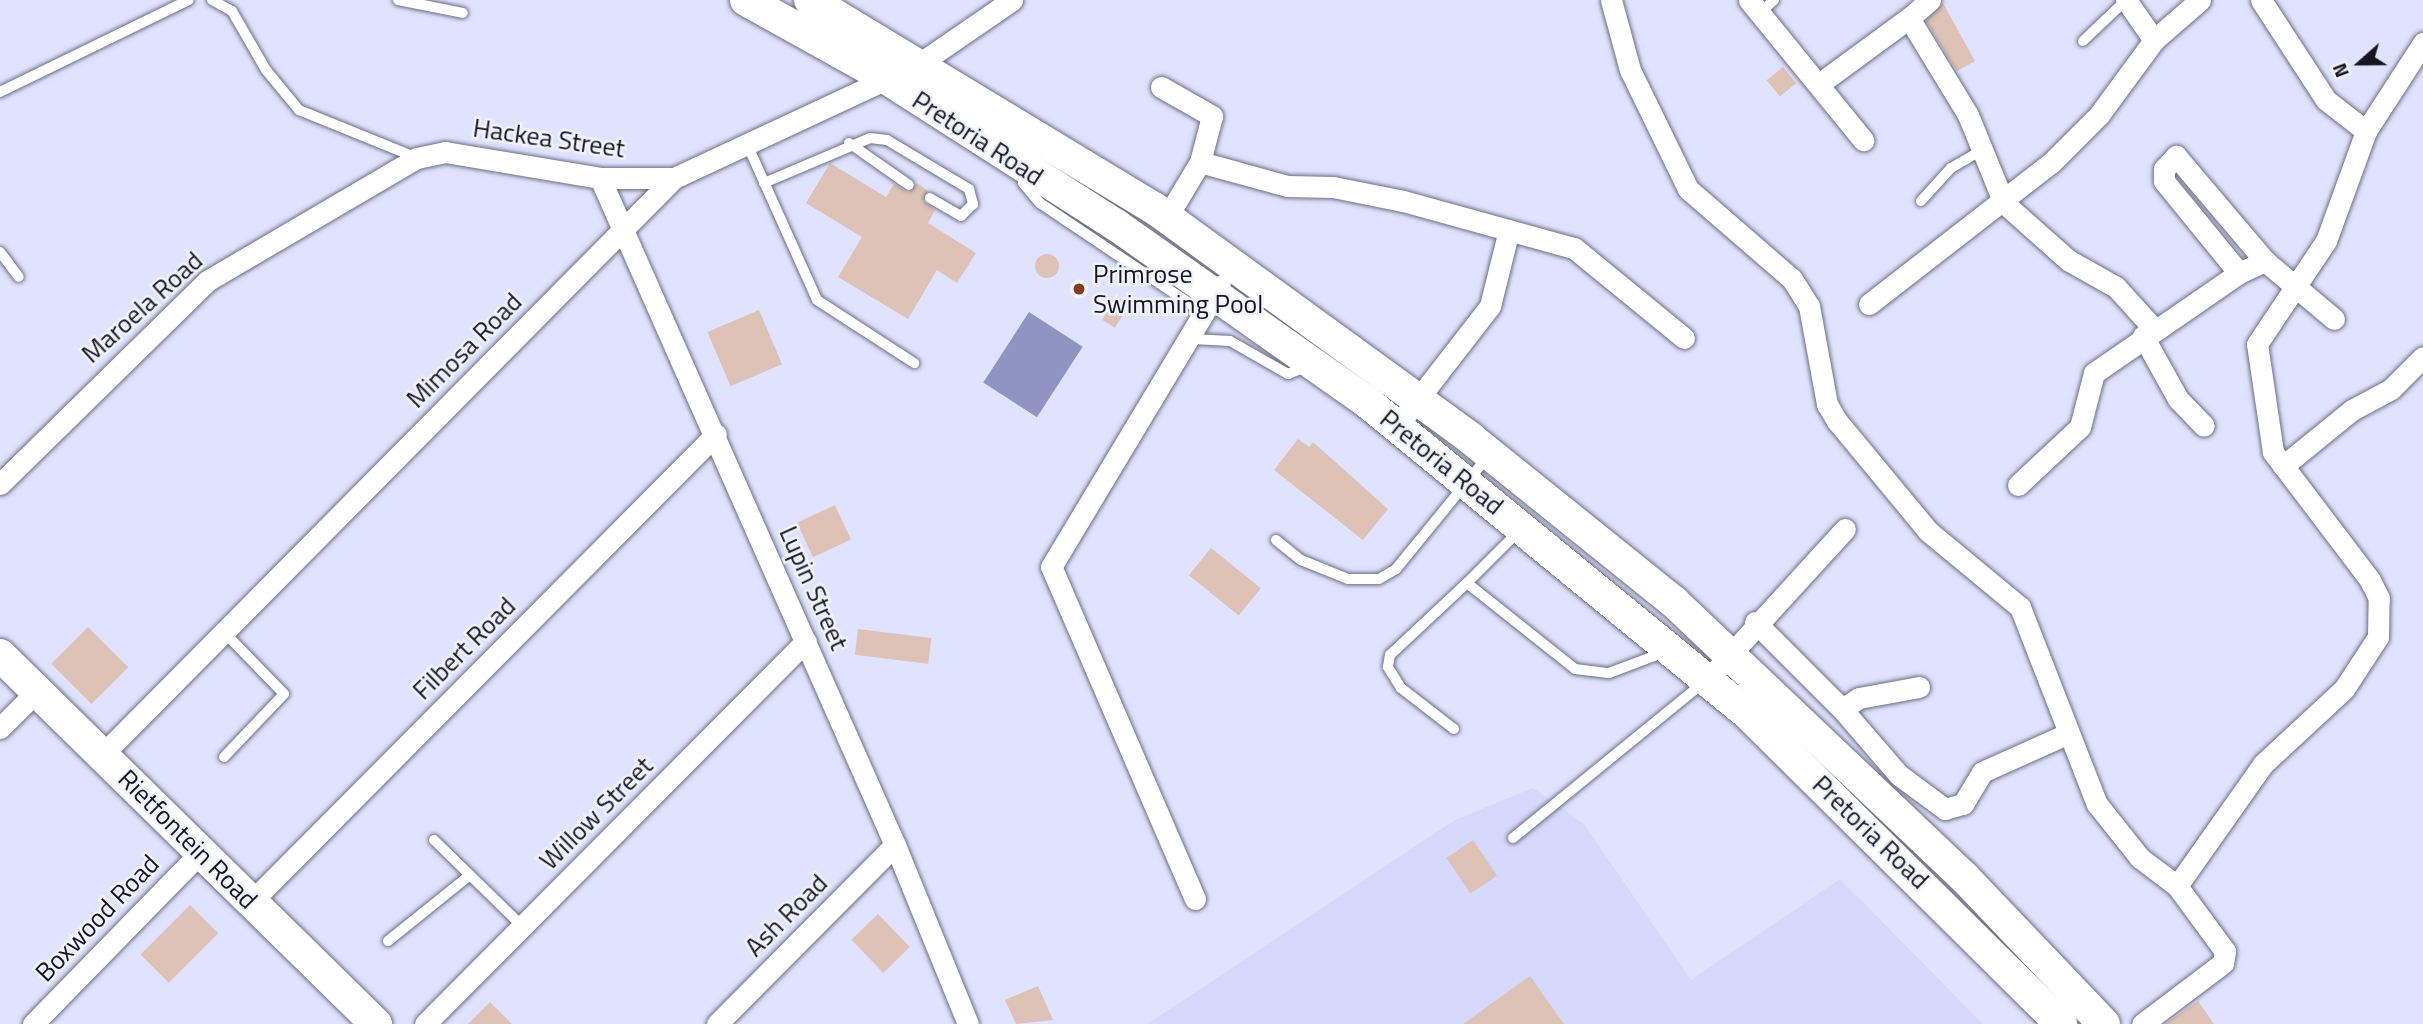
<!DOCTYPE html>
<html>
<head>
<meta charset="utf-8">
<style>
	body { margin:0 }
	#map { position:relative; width:2423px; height:1024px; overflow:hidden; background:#e0e3fe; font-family:"Titillium Web",sans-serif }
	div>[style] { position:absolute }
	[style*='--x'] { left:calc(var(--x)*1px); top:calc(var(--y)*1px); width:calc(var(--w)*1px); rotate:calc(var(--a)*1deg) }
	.built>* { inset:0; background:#d5d9fb }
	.water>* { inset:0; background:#9094c3; transform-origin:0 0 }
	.building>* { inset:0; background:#dec2b5; transform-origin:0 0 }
	.round { border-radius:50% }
	.roads { filter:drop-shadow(0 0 2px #6c6e86) drop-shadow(0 0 2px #6c6e86) }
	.lane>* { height:10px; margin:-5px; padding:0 5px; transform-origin:5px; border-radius:5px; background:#fff }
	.street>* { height:21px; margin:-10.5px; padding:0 10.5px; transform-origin:10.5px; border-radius:10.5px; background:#fff }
	.secondary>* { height:32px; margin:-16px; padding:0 16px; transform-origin:16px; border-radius:16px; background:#fff }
	.dots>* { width:19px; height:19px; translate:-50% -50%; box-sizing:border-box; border:4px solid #f0f2fd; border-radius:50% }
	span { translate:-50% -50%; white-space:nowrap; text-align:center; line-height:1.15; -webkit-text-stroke:5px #f0f2fd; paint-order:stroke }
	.street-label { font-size:26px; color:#15161f }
	.poi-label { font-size:26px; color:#15161f }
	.left { translate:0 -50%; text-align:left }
	.north { position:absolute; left:2325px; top:28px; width:70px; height:70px; -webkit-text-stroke:5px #f0f2fd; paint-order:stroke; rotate:249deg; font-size:19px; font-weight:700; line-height:28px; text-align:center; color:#15161f }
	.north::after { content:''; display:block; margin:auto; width:24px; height:32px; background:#15161f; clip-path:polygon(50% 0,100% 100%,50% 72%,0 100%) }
</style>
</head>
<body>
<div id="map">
	<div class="built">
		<div style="clip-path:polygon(1533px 788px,1584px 824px,1691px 980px,1840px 879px,1983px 1024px,1147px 1024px,1455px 820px)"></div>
	</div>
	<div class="water">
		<div style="left:1029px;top:312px;width:64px;height:84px;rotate:33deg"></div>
	</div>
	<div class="building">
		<div style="clip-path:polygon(1943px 3px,1975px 61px,1957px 71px,1926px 21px)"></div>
		<div style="left:1783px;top:67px;width:21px;height:21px;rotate:51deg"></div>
		<div style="clip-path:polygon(830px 163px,886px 197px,894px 184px,908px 193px,917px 183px,928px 191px,923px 201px,935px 210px,928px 223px,976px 253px,957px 283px,937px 270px,908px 319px,838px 277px,862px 237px,806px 203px)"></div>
		<div class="round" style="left:1035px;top:254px;width:24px;height:24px"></div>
		<div style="left:1117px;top:296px;width:15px;height:28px;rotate:32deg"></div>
		<div style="left:759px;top:310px;width:59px;height:56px;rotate:67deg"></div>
		<div style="clip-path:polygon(1298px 439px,1309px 447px,1313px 442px,1388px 509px,1363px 540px,1274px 470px)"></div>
		<div style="left:835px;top:505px;width:38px;height:42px;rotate:65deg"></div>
		<div style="left:1211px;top:548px;width:64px;height:35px;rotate:39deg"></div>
		<div style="left:88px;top:627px;width:57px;height:52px;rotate:45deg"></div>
		<div style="left:858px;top:629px;width:74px;height:26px;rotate:7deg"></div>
		<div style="left:1473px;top:840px;width:43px;height:32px;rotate:56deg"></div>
		<div style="left:190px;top:905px;width:40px;height:70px;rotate:45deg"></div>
		<div style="left:878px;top:914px;width:46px;height:37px;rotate:46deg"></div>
		<div style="clip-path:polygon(1530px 976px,1564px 1024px,1463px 1024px)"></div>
		<div style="clip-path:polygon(1038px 986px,1053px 1020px,1016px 1024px,1005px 1000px)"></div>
		<div style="clip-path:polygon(2198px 1001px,2214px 1024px,2165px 1024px)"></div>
		<div style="clip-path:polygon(490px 1002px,512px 1024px,468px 1024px)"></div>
	</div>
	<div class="roads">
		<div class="lane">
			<div style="--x:212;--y:0;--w:23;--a:29"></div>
			<div style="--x:232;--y:11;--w:68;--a:60"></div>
			<div style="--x:266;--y:70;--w:52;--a:50.5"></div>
			<div style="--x:299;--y:110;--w:127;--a:22.1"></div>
			<div style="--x:398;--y:0;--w:66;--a:11.3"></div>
			<div style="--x:1761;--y:12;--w:18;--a:-43"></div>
			<div style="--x:2083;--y:41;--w:59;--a:-43.6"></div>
			<div style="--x:0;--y:92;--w:210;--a:-26"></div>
			<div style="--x:849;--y:143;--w:73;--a:35"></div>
			<div style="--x:747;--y:144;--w:171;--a:65.8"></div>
			<div style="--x:817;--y:300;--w:116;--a:33"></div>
			<div style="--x:1024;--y:172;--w:11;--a:95"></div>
			<div style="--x:1023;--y:183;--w:26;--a:50"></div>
			<div style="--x:1040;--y:203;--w:199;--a:33.9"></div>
			<div style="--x:764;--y:183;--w:115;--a:-23"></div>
			<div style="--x:870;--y:138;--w:17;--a:7"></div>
			<div style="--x:887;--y:140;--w:96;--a:30.9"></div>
			<div style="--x:969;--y:189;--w:16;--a:75"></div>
			<div style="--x:973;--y:204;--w:17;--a:135"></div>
			<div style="--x:961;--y:216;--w:36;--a:-150"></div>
			<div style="--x:1921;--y:201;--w:45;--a:-47.7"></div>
			<div style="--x:1951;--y:168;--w:34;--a:-30"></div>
			<div style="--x:0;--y:252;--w:31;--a:53"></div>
			<div style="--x:1193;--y:339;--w:37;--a:3"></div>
			<div style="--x:1230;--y:341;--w:67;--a:29.6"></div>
			<div style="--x:1288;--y:374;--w:24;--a:-22"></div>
			<div style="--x:1519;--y:531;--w:74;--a:135"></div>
			<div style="--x:1467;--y:583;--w:138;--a:38.5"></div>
			<div style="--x:1575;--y:669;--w:34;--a:7"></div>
			<div style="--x:1609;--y:673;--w:60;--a:-20.6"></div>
			<div style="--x:1276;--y:540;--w:32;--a:39"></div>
			<div style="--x:1301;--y:560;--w:51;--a:22"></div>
			<div style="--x:1348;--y:579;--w:31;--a:0"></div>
			<div style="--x:1379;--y:579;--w:20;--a:-30"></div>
			<div style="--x:1396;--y:569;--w:146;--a:-50.8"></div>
			<div style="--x:224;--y:632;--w:86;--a:45.9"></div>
			<div style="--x:284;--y:694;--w:87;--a:133.6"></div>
			<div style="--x:1454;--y:729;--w:67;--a:-142.3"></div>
			<div style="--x:1401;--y:688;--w:25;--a:-122"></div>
			<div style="--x:1388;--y:667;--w:12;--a:-81"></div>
			<div style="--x:1390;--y:655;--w:105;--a:-43.1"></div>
			<div style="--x:1513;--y:838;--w:247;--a:-39.2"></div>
			<div style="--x:434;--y:840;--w:123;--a:44.3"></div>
			<div style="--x:388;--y:941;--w:105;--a:-38.8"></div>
		</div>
		<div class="street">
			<div style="--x:1611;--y:0;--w:73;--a:74.8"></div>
			<div style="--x:1630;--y:70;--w:132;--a:64"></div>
			<div style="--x:1688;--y:189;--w:138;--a:40.9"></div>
			<div style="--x:1792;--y:279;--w:32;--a:58"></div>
			<div style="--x:1809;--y:306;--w:100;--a:79.6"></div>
			<div style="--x:1827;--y:404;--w:20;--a:60"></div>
			<div style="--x:1837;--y:421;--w:143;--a:50.4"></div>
			<div style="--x:1928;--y:531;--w:119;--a:39.6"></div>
			<div style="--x:2020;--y:607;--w:212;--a:68.7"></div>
			<div style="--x:2097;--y:804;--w:69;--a:51.5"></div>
			<div style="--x:2140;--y:858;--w:46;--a:37.1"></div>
			<div style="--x:2177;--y:886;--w:81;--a:53.6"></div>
			<div style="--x:2225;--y:951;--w:12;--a:99"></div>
			<div style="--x:2223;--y:963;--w:101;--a:143"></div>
			<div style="--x:1749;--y:0;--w:181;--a:50.8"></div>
			<div style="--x:1930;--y:0;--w:28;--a:139"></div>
			<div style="--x:1909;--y:18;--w:114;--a:58.7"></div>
			<div style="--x:1968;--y:115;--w:95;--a:67.8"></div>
			<div style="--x:2004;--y:203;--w:86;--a:41.7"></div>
			<div style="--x:2068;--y:260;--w:55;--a:29.4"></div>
			<div style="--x:2116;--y:287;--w:55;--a:47.9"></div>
			<div style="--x:2126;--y:0;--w:49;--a:55"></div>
			<div style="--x:2261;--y:0;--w:119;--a:57"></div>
			<div style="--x:2326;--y:100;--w:51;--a:37.8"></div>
			<div style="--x:1819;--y:84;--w:112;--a:-36.3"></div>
			<div style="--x:1161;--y:87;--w:59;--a:29.6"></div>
			<div style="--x:1212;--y:116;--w:48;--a:104.6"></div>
			<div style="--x:600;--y:178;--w:729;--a:66.14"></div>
			<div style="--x:895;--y:845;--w:193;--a:67.8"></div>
			<div style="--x:1167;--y:217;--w:64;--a:-59"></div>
			<div style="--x:1200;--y:162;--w:91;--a:15.3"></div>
			<div style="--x:1288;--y:186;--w:45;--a:1.3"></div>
			<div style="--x:1333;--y:187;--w:71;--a:11.3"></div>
			<div style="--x:1403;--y:201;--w:177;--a:15.4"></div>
			<div style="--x:1574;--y:248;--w:142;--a:39.3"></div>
			<div style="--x:2239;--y:273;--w:119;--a:-129.2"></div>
			<div style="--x:2164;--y:181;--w:12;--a:-90"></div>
			<div style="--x:2164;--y:169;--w:18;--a:-47"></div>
			<div style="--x:2176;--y:156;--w:138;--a:49.7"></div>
			<div style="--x:1869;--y:304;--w:230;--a:-37.8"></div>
			<div style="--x:2051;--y:163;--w:68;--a:-45"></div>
			<div style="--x:2099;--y:115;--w:93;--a:-53.7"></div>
			<div style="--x:2154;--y:40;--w:61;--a:-41"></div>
			<div style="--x:2143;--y:336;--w:72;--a:60.9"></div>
			<div style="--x:2178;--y:399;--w:37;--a:46"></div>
			<div style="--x:1397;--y:426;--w:152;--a:-52.2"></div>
			<div style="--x:1490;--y:306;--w:78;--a:-76"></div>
			<div style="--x:2283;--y:466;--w:89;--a:-39.1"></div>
			<div style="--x:2352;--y:410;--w:44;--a:-28.3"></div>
			<div style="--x:2391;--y:389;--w:45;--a:-45"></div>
			<div style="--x:0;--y:484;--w:290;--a:-44.4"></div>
			<div style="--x:207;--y:281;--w:243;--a:-30.4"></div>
			<div style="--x:417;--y:158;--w:29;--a:-12"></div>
			<div style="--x:445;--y:152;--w:157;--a:9.5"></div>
			<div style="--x:600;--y:178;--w:74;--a:0"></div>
			<div style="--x:2018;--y:485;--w:85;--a:-43.1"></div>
			<div style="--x:2080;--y:427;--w:56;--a:-75.5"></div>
			<div style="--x:2094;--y:373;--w:176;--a:-34.6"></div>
			<div style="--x:2239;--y:273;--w:29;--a:-25"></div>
			<div style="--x:2265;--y:261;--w:90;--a:40"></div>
			<div style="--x:1755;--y:622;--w:123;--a:45"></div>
			<div style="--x:1842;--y:709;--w:20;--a:-33"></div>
			<div style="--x:1859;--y:698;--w:61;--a:-10.4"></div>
			<div style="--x:1708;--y:679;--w:203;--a:-47.6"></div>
			<div style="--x:1842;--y:709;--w:87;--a:49.2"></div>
			<div style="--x:1899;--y:775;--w:57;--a:36.5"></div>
			<div style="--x:1945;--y:809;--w:19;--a:-16"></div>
			<div style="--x:1963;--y:804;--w:37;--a:-59"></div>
			<div style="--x:1982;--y:772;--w:93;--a:-24.1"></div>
			<div style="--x:0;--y:728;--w:52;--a:-45"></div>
			<div style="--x:103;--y:754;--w:811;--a:-45.25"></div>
			<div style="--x:674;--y:178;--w:270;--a:-25"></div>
			<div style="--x:919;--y:64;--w:113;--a:-34.5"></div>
			<div style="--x:2177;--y:886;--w:149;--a:-54.8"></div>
			<div style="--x:2263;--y:764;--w:110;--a:-42.8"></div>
			<div style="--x:2344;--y:689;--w:62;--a:-56.8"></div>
			<div style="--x:2378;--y:637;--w:39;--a:-89"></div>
			<div style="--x:2379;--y:598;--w:20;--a:-117"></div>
			<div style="--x:2370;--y:580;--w:161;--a:-127.2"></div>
			<div style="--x:2273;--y:452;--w:109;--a:-98.4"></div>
			<div style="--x:2257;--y:344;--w:124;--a:-56.2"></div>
			<div style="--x:2326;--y:241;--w:117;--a:-70"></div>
			<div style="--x:2366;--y:131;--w:105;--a:-57.1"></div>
			<div style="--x:1195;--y:899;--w:362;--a:-113.4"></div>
			<div style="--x:1051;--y:567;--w:328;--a:-59"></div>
			<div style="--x:252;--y:901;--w:658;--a:-45.18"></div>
			<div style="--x:33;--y:1024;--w:242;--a:-45.7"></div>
			<div style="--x:425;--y:1024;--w:540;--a:-45.15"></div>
			<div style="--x:717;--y:1024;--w:252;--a:-45.2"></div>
		</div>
		<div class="secondary">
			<div style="--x:746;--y:0;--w:160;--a:29.1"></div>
			<div style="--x:886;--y:78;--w:273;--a:32.6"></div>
			<div style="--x:1116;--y:225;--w:307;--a:35.2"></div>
			<div style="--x:1367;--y:402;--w:488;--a:39.3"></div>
			<div style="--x:1745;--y:711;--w:445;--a:44.7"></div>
			<div style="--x:810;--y:0;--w:402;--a:31.2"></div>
			<div style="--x:1154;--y:208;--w:391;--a:36"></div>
			<div style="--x:1470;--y:438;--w:262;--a:38.8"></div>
			<div style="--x:1674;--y:602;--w:400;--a:43.5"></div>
			<div style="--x:1964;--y:877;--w:203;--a:46.4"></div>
			<div style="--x:0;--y:655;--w:527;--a:44.46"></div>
		</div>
	</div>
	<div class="dots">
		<div style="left:1079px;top:289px;background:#853e1b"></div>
	</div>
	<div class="street-label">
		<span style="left:549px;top:138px;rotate:8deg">Hackea Street</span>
		<span style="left:978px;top:138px;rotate:33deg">Pretoria Road</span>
		<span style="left:142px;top:307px;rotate:-42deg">Maroela Road</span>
		<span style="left:464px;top:350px;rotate:-45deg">Mimosa Road</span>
		<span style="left:1442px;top:462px;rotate:39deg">Pretoria Road</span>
		<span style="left:814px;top:588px;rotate:66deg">Lupin Street</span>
		<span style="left:464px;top:648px;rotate:-45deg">Filbert Road</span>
		<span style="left:596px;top:813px;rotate:-45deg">Willow Street</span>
		<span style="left:1871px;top:832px;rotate:44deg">Pretoria Road</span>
		<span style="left:188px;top:839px;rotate:45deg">Rietfontein Road</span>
		<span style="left:786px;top:915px;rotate:-45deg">Ash Road</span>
		<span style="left:97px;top:918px;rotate:-46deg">Boxwood Road</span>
	</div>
	<div class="poi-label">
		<span class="left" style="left:1093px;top:289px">Primrose<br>Swimming Pool</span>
	</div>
	<div class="north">N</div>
</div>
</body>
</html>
